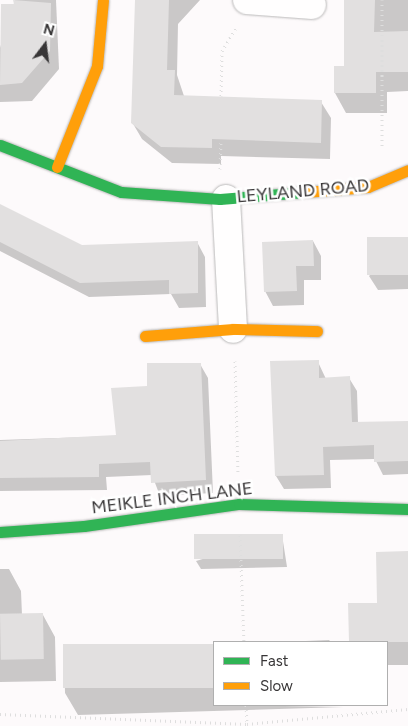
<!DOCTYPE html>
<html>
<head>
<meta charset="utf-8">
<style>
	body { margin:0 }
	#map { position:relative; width:408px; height:726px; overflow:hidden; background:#fdfafb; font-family:Figtree,sans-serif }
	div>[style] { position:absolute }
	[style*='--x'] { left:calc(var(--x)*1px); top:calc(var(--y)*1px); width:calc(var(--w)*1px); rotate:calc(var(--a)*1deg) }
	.shadow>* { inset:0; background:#0003 }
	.building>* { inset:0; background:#e2e0e0; transform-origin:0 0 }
	.path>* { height:3px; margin-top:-1.5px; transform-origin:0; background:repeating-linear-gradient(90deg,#dedede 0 1px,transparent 0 5px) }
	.roads { filter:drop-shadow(0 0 1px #bab9b9) drop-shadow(0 0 1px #bab9b9) }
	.street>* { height:28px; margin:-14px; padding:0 14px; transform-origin:14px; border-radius:14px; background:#fffefe }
	.fast>* { height:11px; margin:-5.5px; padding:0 5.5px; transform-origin:5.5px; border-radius:5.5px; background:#30b455 }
	.slow>* { height:11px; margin:-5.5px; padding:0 5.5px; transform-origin:5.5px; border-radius:5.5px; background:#ff9f0a }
	span { translate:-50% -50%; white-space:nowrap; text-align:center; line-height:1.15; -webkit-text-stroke:5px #fff; paint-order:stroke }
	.street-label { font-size:18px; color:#383637 }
	.legend { position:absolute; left:213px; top:641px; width:175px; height:65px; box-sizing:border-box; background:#fff; border:1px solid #afafaf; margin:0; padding:6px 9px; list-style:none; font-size:15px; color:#383637 }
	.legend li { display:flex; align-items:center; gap:10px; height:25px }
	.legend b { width:25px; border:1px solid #afafaf }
	.north { position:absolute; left:20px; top:20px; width:50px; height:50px; -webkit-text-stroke:4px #fff; paint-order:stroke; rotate:15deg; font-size:14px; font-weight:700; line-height:20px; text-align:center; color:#383637 }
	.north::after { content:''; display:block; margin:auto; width:18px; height:22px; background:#383637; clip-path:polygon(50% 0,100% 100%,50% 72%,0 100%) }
</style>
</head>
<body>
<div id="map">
	<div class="shadow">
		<div style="clip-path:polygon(15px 0,56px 0,59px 69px,32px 101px,0 102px,0 48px)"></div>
		<div style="clip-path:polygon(136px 0,200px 0,178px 24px,177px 75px,184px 96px,321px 102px,331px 118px,330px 159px,221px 156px,221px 164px,172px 163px,142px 139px,132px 122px)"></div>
		<div style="clip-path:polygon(346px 0,408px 0,408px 91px,387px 92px,387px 113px,346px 113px,335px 93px,345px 67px)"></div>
		<div style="clip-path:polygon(0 207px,82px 246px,197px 242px,205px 257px,206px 307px,179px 308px,171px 294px,89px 297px,0 251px)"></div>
		<div style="clip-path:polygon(408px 239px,408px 289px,378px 290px,369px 276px)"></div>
		<div style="clip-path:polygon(313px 241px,321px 256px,321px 280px,304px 280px,304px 305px,273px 306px,265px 291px)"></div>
		<div style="clip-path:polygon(318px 362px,326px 379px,349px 378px,357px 391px,358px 423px,408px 422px,408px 474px,383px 475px,375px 459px,330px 460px,331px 488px,284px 489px,276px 476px)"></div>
		<div style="clip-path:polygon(200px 364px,208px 378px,213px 493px,160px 496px,152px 475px,106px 477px,107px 490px,0 491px,0 440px,117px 436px,149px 387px)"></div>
		<div style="clip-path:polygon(282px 535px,287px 567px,201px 569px,196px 561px)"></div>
		<div style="clip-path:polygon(408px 553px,408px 665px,387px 665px,387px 642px,350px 642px,349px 605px,379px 604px)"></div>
		<div style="clip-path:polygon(0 569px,9px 569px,21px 591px,22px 615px,43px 615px,55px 637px,56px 681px,0 682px)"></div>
		<div style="clip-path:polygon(329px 640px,331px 642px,282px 642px)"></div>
		<div style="clip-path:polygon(214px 645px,214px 705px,344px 707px,78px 715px,65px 693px,64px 653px)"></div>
	</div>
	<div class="building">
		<div style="clip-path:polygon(13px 0,51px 3px,50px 51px,22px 83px,0 85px,1px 4px,14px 4px)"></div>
		<div style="clip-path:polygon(135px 0,169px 0,167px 70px,175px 70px,174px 95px,322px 100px,321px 143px,212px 139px,212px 148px,161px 147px,131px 123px)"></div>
		<div style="clip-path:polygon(344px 0,375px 0,374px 32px,408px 31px,408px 72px,376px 72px,376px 93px,334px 93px,334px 66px,344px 66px)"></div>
		<div style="clip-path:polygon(0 204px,82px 245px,198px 241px,198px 293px,169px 294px,169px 280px,80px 283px,0 242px)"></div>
		<div style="left:408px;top:237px;width:38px;height:41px;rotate:90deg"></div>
		<div style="clip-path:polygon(313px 240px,314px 266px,296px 266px,297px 291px,264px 292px,262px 242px)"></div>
		<div style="clip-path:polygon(319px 360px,319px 378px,350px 376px,352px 422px,408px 421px,408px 461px,374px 462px,374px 445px,323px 447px,324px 475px,275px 476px,270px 361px)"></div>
		<div style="clip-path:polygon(147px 363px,201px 363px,206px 480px,151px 483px,150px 462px,99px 464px,99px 477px,0 478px,0 441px,116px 435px,111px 388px,147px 386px)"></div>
		<div style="left:283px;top:534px;width:25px;height:89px;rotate:90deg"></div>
		<div style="clip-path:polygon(408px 551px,408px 642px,349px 642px,348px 603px,377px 603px,376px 552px)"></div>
		<div style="left:43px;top:613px;width:46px;height:43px;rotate:89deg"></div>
		<div style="left:214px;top:644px;width:44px;height:151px;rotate:90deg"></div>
	</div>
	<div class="path">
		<div style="--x:382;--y:0;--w:147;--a:90"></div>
		<div style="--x:221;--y:96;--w:45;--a:-88.7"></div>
		<div style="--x:222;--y:51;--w:27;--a:-59"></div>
		<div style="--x:220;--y:169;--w:29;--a:-88"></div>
		<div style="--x:235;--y:361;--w:113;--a:88.5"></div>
		<div style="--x:240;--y:535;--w:107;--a:87.9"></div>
		<div style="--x:246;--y:705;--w:19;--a:87"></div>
		<div style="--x:0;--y:714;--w:247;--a:2.3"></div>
		<div style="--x:247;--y:724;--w:162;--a:-5.3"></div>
	</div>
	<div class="roads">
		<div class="street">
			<div style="--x:247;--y:0;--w:65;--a:4.4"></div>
			<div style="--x:226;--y:199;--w:130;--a:86.9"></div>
		</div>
		<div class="fast">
			<div style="--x:0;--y:145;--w:130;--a:21.2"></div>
			<div style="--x:121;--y:192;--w:99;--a:4"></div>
			<div style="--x:220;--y:199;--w:85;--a:-4.7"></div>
			<div style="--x:0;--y:532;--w:84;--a:-4.1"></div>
			<div style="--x:84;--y:526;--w:157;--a:-8.1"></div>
			<div style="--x:239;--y:504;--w:169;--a:1.7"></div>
		</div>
		<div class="slow">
			<div style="--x:57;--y:167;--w:109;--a:-68.4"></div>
			<div style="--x:97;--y:66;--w:66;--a:-84.8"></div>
			<div style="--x:305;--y:192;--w:63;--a:-4.5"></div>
			<div style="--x:368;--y:187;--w:43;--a:-23"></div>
			<div style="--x:145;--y:336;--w:88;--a:-4.5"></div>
			<div style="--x:233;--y:329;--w:84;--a:1.4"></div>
		</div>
	</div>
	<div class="street-label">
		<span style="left:303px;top:191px;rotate:-5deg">LEYLAND ROAD</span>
		<span style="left:172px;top:498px;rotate:-7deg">MEIKLE INCH LANE</span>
	</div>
	<ul class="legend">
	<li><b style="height:6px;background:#30b455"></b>Fast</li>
	<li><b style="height:6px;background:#ff9f0a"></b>Slow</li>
	</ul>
	<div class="north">N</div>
</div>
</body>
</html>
